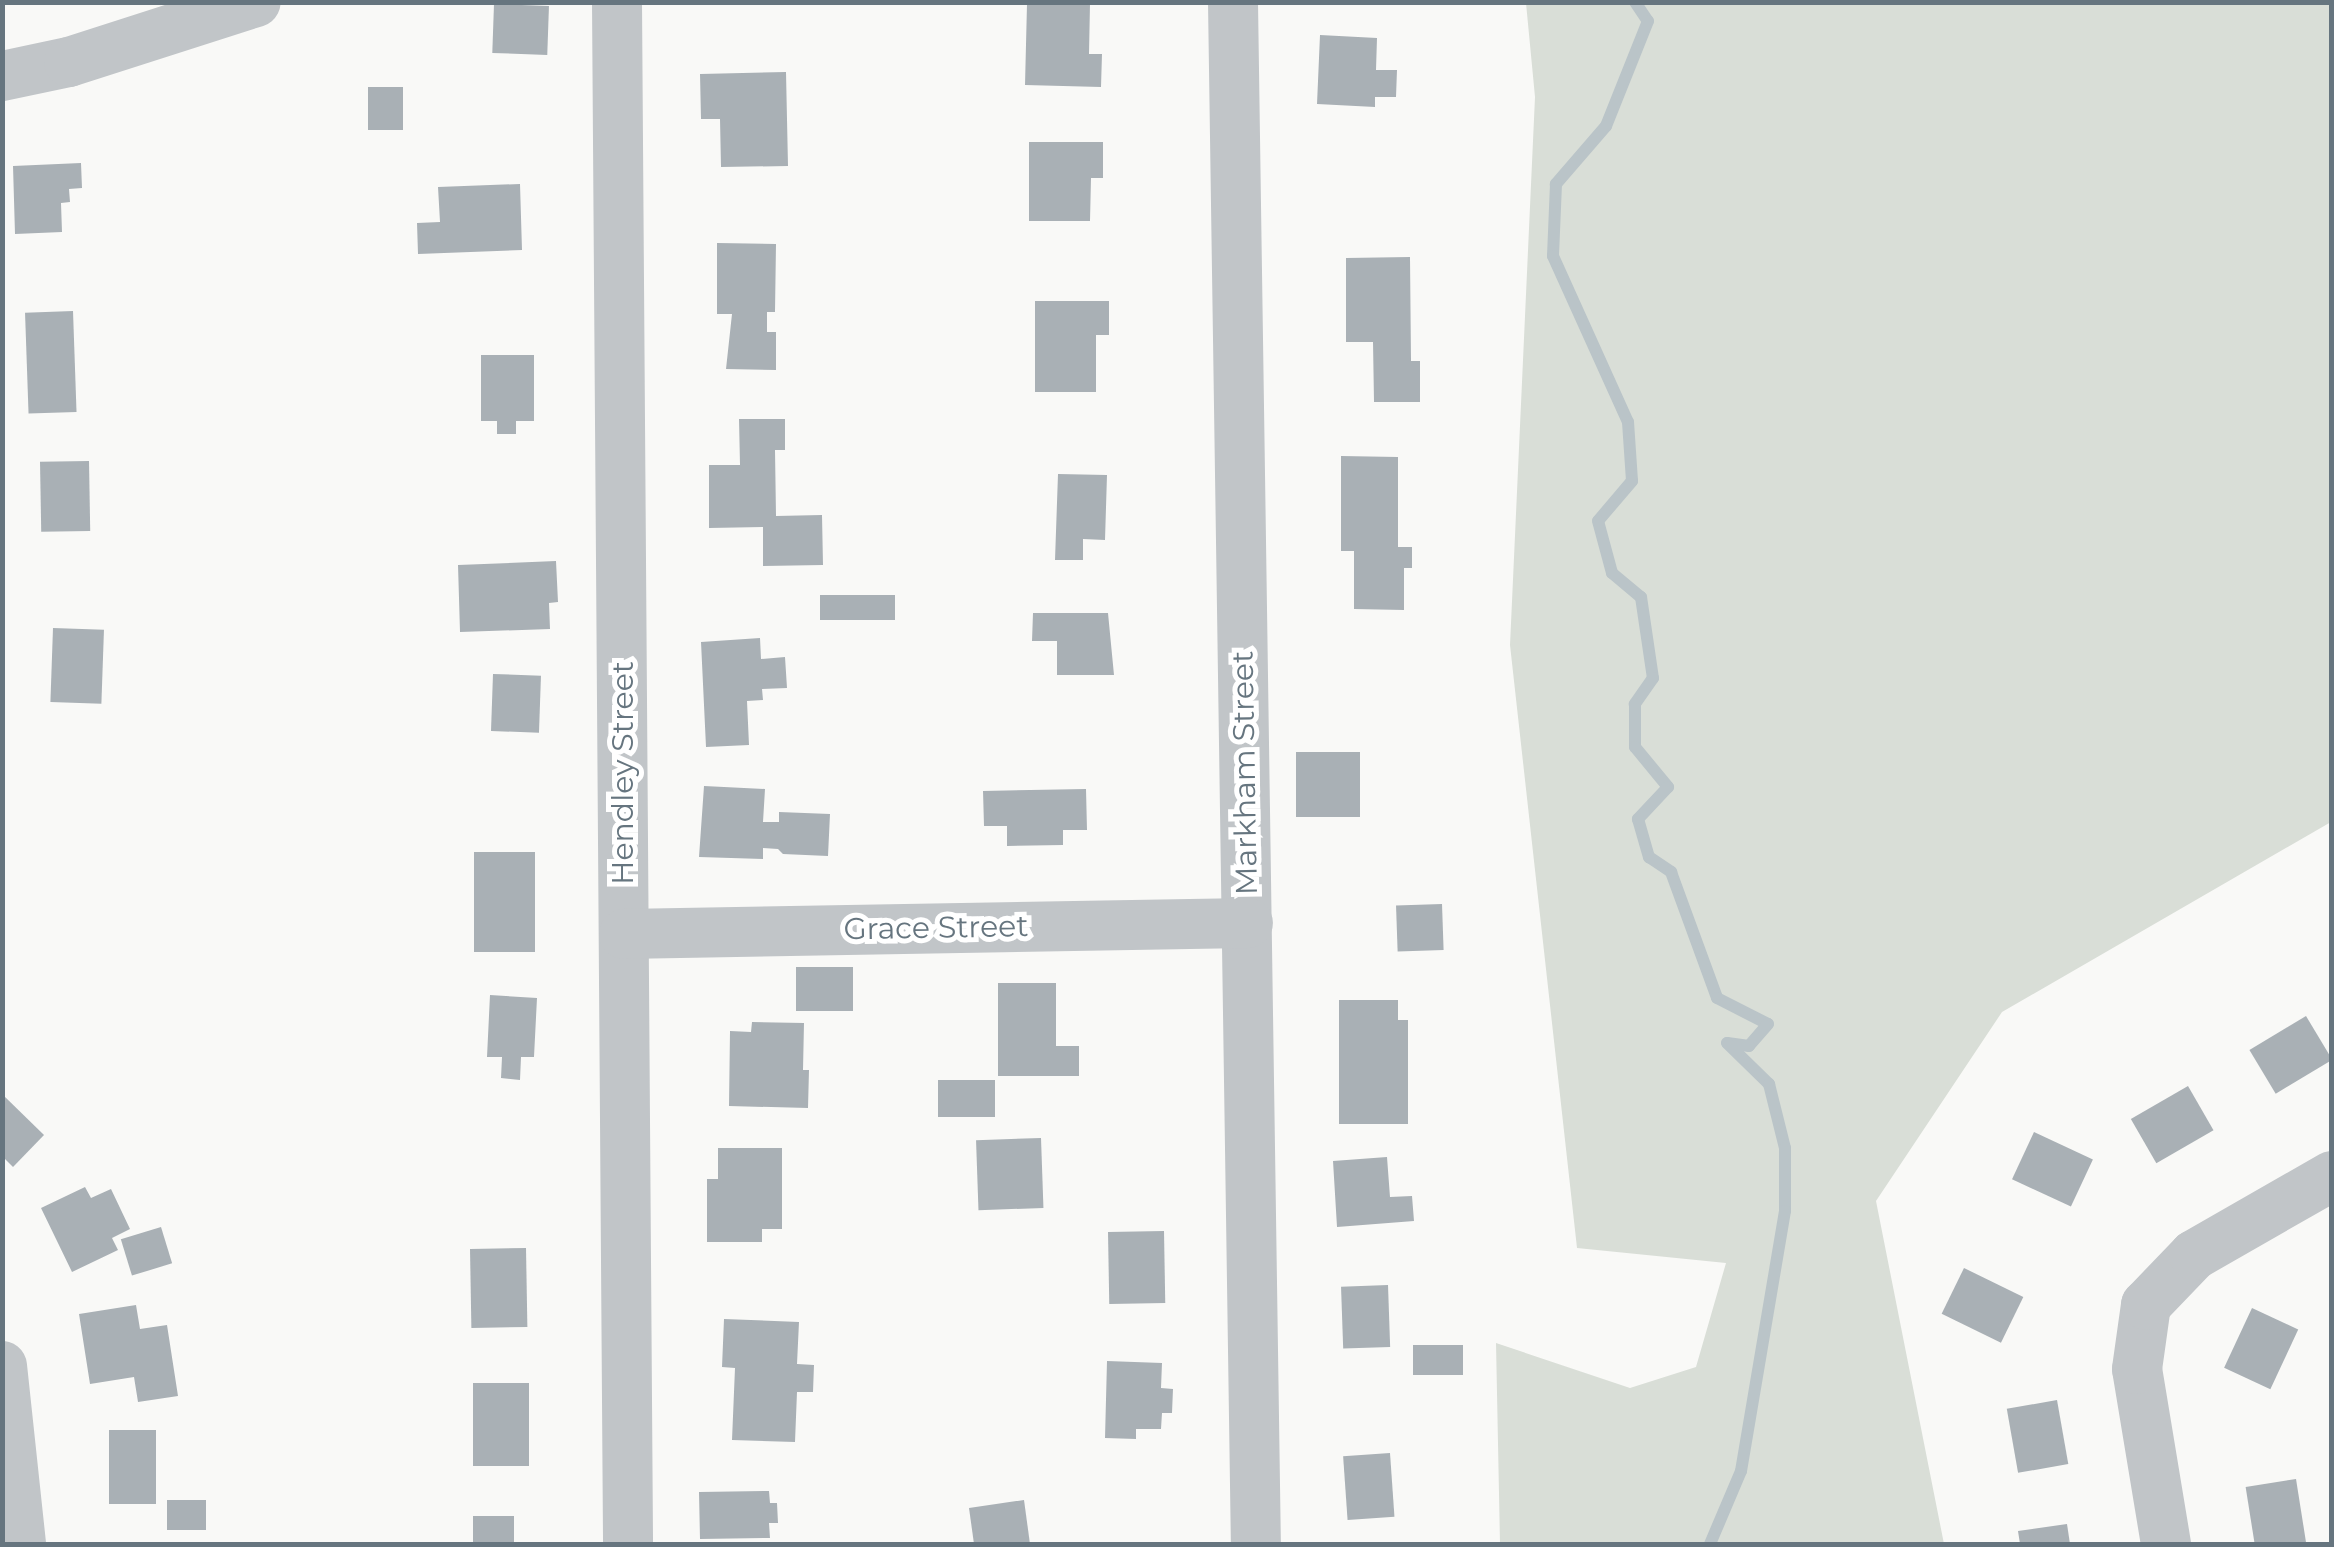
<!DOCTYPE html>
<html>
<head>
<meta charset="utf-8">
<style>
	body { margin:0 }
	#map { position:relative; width:2334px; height:1547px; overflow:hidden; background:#f9f9f7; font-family:Montserrat,sans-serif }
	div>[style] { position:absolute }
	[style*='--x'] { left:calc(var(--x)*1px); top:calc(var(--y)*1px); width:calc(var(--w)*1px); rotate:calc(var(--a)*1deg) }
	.green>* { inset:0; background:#d9ded7 }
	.stream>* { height:12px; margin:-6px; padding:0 6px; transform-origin:6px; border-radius:6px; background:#bac4c8 }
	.building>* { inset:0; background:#a9b0b5; transform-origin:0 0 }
	.street>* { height:50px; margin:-25px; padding:0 25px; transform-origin:25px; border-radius:25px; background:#c1c5c8 }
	span { translate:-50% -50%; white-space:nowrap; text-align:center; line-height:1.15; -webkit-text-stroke:10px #fff; paint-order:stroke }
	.street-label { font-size:30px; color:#66757f }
	.frame { position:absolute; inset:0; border:5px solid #66757f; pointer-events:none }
</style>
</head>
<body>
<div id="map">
	<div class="green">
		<div style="clip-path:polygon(1526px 3px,2331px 3px,2331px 822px,2002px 1012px,1876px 1201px,1944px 1544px,1500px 1544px,1496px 1343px,1630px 1388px,1696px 1367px,1726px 1263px,1577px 1248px,1510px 645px,1535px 97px)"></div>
	</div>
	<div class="stream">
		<div style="--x:1635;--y:2;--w:23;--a:56"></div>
		<div style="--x:1648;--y:21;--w:113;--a:111.8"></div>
		<div style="--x:1606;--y:126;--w:77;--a:130.8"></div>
		<div style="--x:1556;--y:184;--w:72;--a:92.4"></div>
		<div style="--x:1553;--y:256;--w:182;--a:65.7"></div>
		<div style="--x:1628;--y:422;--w:59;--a:86.1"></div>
		<div style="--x:1632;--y:481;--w:52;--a:130.4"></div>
		<div style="--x:1598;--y:521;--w:54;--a:74.9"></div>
		<div style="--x:1612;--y:573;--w:38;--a:40"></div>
		<div style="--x:1641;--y:597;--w:82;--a:81.6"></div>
		<div style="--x:1653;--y:678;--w:32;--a:125"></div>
		<div style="--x:1635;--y:704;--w:43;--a:90"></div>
		<div style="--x:1635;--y:747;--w:52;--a:50.5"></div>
		<div style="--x:1668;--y:787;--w:44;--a:133.2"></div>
		<div style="--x:1638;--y:819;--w:40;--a:74"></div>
		<div style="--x:1649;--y:857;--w:27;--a:34"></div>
		<div style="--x:1671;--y:872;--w:134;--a:69.9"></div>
		<div style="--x:1717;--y:998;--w:57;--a:27"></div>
		<div style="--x:1768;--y:1024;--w:29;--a:131"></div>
		<div style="--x:1749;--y:1046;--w:22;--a:-172"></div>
		<div style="--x:1727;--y:1043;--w:59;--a:44.3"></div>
		<div style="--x:1769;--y:1084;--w:66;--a:76"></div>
		<div style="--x:1785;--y:1148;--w:63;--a:90"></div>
		<div style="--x:1785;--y:1211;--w:264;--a:99.6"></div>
		<div style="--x:1741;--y:1471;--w:79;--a:113"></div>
	</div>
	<div class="building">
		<div style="clip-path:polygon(1074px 3px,1090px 4px,1089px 54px,1102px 54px,1101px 87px,1025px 85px,1027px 4px)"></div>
		<div style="left:494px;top:4px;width:55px;height:49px;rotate:2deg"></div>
		<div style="clip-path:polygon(1320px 35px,1377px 38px,1376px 70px,1397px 70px,1396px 97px,1375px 97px,1375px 107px,1317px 104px)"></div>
		<div style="clip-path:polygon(786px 72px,788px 166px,721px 167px,720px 119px,701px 119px,700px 74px)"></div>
		<div style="left:368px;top:87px;width:35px;height:43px"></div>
		<div style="clip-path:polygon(1029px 142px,1103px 142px,1103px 178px,1091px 178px,1090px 221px,1029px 221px)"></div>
		<div style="clip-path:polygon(81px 163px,82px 188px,69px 189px,70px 202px,61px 203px,62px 232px,15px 234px,13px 166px)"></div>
		<div style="clip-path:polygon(520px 184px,522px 250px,418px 254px,417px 223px,440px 222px,438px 187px)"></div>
		<div style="clip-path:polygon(717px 243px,776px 244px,775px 312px,767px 312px,767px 332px,776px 332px,776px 370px,726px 369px,732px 314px,717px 314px)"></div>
		<div style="clip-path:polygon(1410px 257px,1411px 361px,1420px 361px,1420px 402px,1374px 402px,1373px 342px,1346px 342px,1346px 258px)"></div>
		<div style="clip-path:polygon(1035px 301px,1109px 301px,1109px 335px,1096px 335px,1096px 392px,1035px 392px)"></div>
		<div style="left:73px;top:311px;width:101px;height:48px;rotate:88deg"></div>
		<div style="clip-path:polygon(481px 355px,534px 355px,534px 421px,516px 421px,516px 434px,497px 434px,497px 421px,481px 421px)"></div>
		<div style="clip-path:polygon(739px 419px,785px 419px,785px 450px,775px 450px,776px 516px,822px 515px,823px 565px,763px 566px,763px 527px,709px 528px,709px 465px,740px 465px)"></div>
		<div style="clip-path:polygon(1341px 456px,1398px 457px,1398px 547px,1412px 547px,1412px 568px,1404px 568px,1404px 610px,1354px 609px,1354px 551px,1341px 551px)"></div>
		<div style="left:89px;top:461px;width:70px;height:49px;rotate:89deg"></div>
		<div style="clip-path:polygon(1058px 474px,1107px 475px,1105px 540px,1083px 539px,1083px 560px,1055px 560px)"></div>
		<div style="clip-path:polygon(556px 561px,558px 602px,549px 603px,550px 629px,460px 632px,458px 565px)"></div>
		<div style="left:895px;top:595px;width:25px;height:75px;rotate:90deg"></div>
		<div style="clip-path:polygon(1033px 613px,1108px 613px,1114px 675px,1057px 675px,1057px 641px,1032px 641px)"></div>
		<div style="left:53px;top:628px;width:51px;height:74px;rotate:2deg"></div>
		<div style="clip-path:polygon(760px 638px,761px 659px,785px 657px,787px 688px,762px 689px,763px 700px,747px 701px,749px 745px,706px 747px,701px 642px)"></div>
		<div style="left:493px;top:674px;width:48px;height:57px;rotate:2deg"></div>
		<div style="left:1296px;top:752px;width:64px;height:65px"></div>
		<div style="clip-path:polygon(704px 786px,765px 789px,763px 822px,779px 822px,779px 812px,830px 814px,828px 856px,783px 854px,778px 849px,763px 848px,763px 859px,699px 857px)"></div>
		<div style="clip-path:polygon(1086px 789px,1087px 830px,1063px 830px,1063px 845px,1007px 846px,1007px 826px,984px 826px,983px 791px)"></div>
		<div style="left:474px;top:852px;width:61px;height:100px"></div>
		<div style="left:1442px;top:904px;width:46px;height:46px;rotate:88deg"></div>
		<div style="left:796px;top:967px;width:57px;height:44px"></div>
		<div style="clip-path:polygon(998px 983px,1056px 983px,1056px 1046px,1079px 1046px,1079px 1076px,998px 1076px)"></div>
		<div style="clip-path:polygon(490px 995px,537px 998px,534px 1057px,521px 1057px,520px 1080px,501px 1078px,502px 1057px,487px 1057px)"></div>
		<div style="clip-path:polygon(1339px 1000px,1398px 1000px,1398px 1020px,1408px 1020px,1408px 1124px,1339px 1124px)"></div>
		<div style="left:2306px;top:1016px;width:51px;height:66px;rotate:59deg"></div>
		<div style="clip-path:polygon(752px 1022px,804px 1023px,803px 1070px,809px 1070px,808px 1108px,729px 1106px,730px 1031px,751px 1032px)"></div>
		<div style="left:938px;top:1080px;width:57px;height:37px"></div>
		<div style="left:2188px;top:1086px;width:51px;height:66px;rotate:60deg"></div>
		<div style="clip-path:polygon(2px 1094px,44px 1135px,13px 1167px,2px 1156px)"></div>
		<div style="left:2034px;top:1132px;width:65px;height:52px;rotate:25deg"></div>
		<div style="left:1041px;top:1138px;width:70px;height:65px;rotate:88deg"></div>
		<div style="clip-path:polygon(718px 1148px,782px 1148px,782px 1229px,762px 1229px,762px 1242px,707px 1242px,707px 1179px,718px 1179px)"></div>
		<div style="clip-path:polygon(1387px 1157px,1390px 1197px,1412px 1196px,1414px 1221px,1337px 1227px,1333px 1161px)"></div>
		<div style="clip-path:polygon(85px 1187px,91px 1198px,111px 1189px,130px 1229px,112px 1238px,118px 1250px,72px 1272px,41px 1208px)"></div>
		<div style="left:161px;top:1227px;width:38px;height:42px;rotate:73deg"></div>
		<div style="left:1164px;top:1231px;width:72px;height:56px;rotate:89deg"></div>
		<div style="left:526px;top:1248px;width:79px;height:56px;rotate:89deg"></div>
		<div style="left:1964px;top:1268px;width:66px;height:51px;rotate:26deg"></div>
		<div style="left:1388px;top:1285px;width:62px;height:47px;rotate:88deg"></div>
		<div style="clip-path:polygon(136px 1305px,140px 1329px,167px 1325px,178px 1396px,138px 1402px,134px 1377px,90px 1384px,79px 1314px)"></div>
		<div style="left:2252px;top:1308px;width:51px;height:66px;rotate:25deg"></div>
		<div style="clip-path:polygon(724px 1319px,799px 1322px,797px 1364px,814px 1365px,813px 1392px,797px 1392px,795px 1442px,732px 1440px,735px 1368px,722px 1367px)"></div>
		<div style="left:1413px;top:1345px;width:50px;height:30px"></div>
		<div style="clip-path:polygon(1107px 1361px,1162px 1363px,1161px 1388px,1173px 1389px,1172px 1413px,1162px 1413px,1161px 1429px,1136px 1429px,1136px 1439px,1105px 1438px)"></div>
		<div style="left:473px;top:1383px;width:56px;height:83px"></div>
		<div style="left:2057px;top:1400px;width:65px;height:51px;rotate:80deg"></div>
		<div style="left:109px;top:1430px;width:47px;height:74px"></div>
		<div style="left:1390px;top:1453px;width:64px;height:47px;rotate:86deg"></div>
		<div style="left:2296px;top:1479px;width:65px;height:51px;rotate:81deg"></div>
		<div style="clip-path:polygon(769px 1491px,770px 1503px,777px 1503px,778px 1523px,769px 1523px,770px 1538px,700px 1539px,699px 1492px)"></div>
		<div style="left:167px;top:1500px;width:39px;height:30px"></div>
		<div style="clip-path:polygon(1024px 1500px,1030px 1544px,974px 1544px,969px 1508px)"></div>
		<div style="left:473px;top:1516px;width:41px;height:28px"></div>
		<div style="clip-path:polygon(2067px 1524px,2070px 1544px,2020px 1544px,2018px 1531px)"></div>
	</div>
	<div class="street">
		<div style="--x:617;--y:2;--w:1542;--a:89.59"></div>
		<div style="--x:1233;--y:2;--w:1542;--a:89.15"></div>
		<div style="--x:2;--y:76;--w:68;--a:-11.8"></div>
		<div style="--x:69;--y:62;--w:196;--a:-17.8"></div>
		<div style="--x:624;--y:934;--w:624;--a:-1.01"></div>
		<div style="--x:2;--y:1366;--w:179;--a:83.9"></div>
		<div style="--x:2166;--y:1544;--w:177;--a:-99.4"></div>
		<div style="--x:2137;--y:1369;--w:65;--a:-82"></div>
		<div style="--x:2146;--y:1305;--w:69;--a:-46.2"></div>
		<div style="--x:2194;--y:1255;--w:159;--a:-29.8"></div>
	</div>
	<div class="street-label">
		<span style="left:623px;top:773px;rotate:-90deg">Hendley Street</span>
		<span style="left:1245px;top:773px;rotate:-91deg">Markham Street</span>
		<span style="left:936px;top:928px;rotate:-1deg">Grace Street</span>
	</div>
	<div class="frame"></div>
</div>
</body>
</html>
